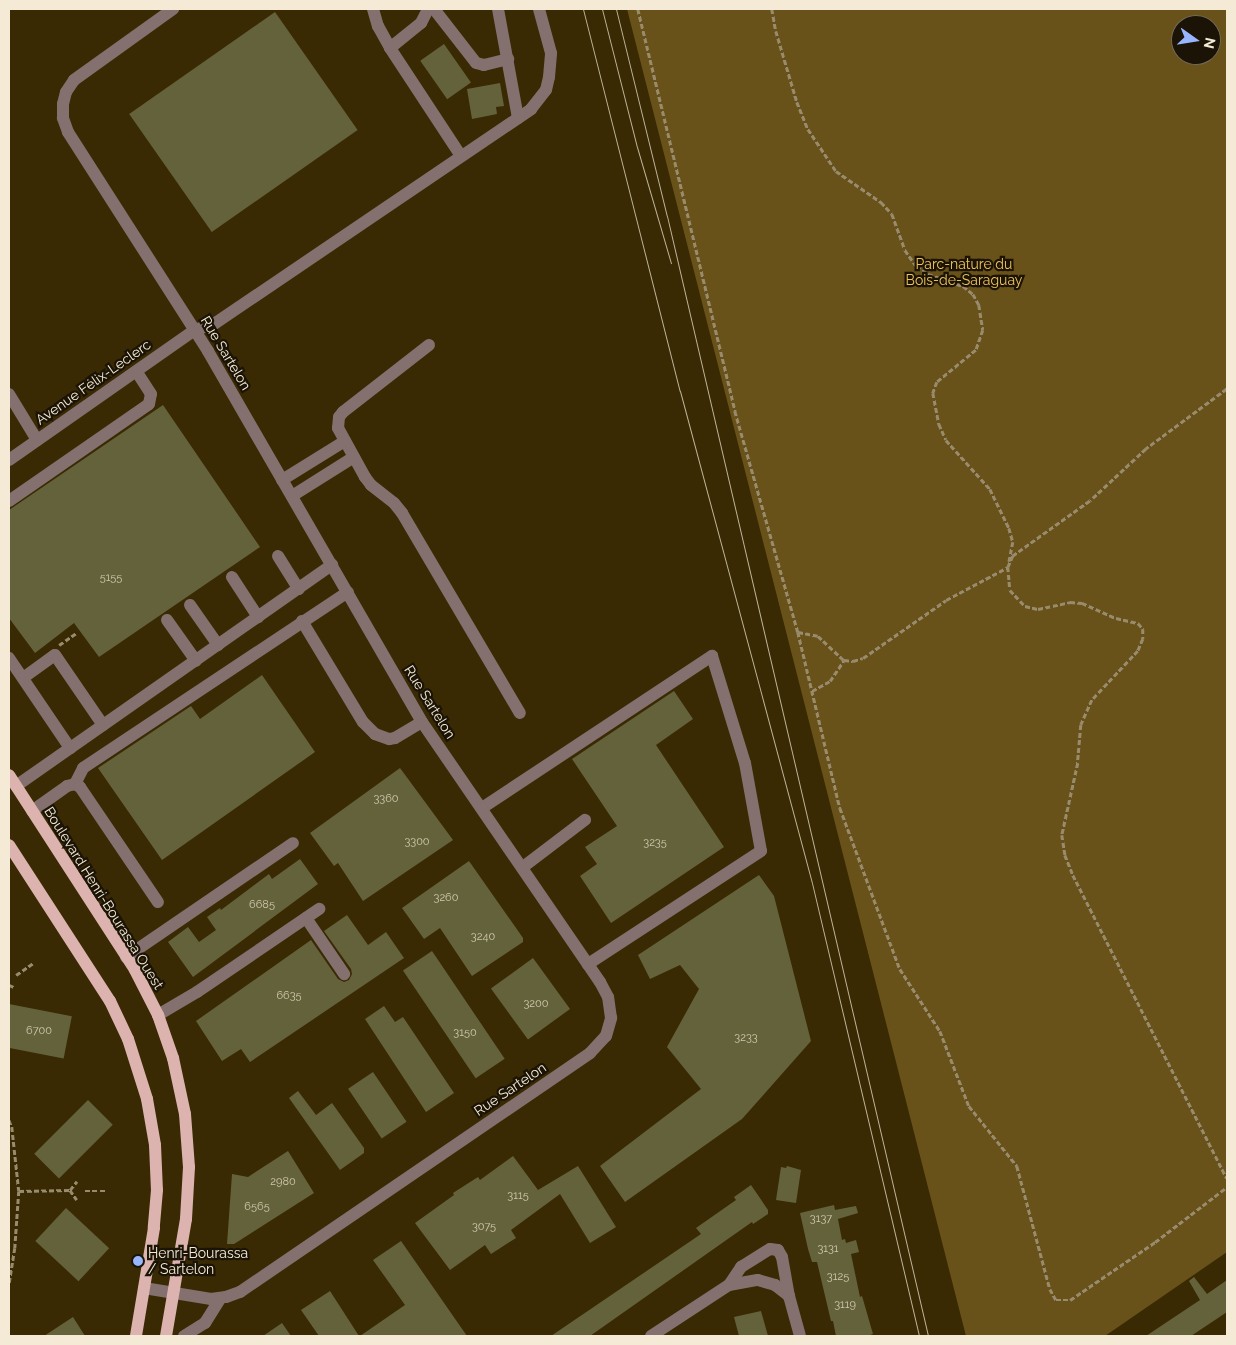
<!DOCTYPE html>
<html>
<head>
<meta charset="utf-8">
<style>
	body { margin:0 }
	#map { position:relative; width:1236px; height:1345px; overflow:hidden; background:#392a03; font-family:Raleway,sans-serif }
	div>[style] { position:absolute }
	[style*='--x'] { left:calc(var(--x)*1px); top:calc(var(--y)*1px); width:calc(var(--w)*1px); rotate:calc(var(--a)*1deg) }
	.green>* { inset:0; background:#695219 }
	.building>* { inset:0; background:#64623b; transform-origin:0 0 }
	.path>* { height:2.5px; margin-top:-1.25px; transform-origin:0; background:repeating-linear-gradient(90deg,#988b6e 0 5px,transparent 0 7.5px) }
	.minor>* { height:12px; margin:-6px; padding:0 6px; transform-origin:6px; border-radius:6px; background:#84706e }
	.major>* { height:12px; margin:-6px; padding:0 6px; transform-origin:6px; border-radius:6px; background:#dcb3ae }
	.tram>* { height:1px; margin:-0.5px; padding:0 0.5px; transform-origin:0.5px; border-radius:0.5px; background:#beb399 }
	.dots>* { width:14px; height:14px; translate:-50% -50%; box-sizing:border-box; border:2px solid #1b1406; border-radius:50% }
	span { translate:-50% -50%; white-space:nowrap; text-align:center; line-height:1.15; -webkit-text-stroke:4.5px #1b1406; paint-order:stroke }
	.number-label { font-size:11px; color:#d0c8af }
	.number-label span { -webkit-text-stroke-width:0 }
	.park-label { font-size:14px; color:#f1c45a }
	.street-label { font-size:14px; color:#f4ead6 }
	.poi-label { font-size:14px; color:#f4ead6 }
	.left { translate:0 -50%; text-align:left }
	.frame { position:absolute; inset:0; border:10px solid #f4ead6; pointer-events:none }
	.north { position:absolute; left:1171px; top:15px; width:50px; height:50px; box-sizing:border-box; background:#1b1406; border:1px solid #726a59; border-radius:50%; rotate:103deg; font-size:14px; font-weight:700; line-height:20px; text-align:center; color:#f4ead6 }
	.north::after { content:''; display:block; margin:auto; width:18px; height:22px; background:#97b6fd; clip-path:polygon(50% 0,100% 100%,50% 72%,0 100%) }
</style>
</head>
<body>
<div id="map">
	<div class="green">
		<div style="clip-path:polygon(evenodd,627px 9px,1227px 9px,1227px 1252px,1105px 1336px,966px 1336px,627px 9px,1181px 25px,1211px 25px,1211px 55px,1181px 55px,1181px 25px)"></div>
	</div>
	<div class="building">
		<div style="left:275px;top:12px;width:144px;height:178px;rotate:55deg"></div>
		<div style="left:444px;top:44px;width:47px;height:29px;rotate:55deg"></div>
		<div style="clip-path:polygon(500px 83px,504px 106px,496px 107px,497px 114px,472px 119px,467px 89px)"></div>
		<div style="clip-path:polygon(163px 405px,260px 547px,99px 657px,74px 623px,35px 653px,9px 618px,9px 510px)"></div>
		<div style="clip-path:polygon(262px 675px,315px 752px,162px 860px,98px 768px,191px 706px,200px 719px)"></div>
		<div style="clip-path:polygon(674px 691px,693px 719px,656px 745px,724px 847px,611px 923px,580px 876px,597px 864px,585px 847px,617px 826px,572px 759px)"></div>
		<div style="clip-path:polygon(400px 768px,453px 840px,363px 901px,338px 863px,334px 866px,310px 833px)"></div>
		<div style="clip-path:polygon(300px 859px,318px 884px,193px 977px,168px 942px,188px 927px,199px 942px,216px 930px,207px 917px,220px 908px,221px 910px,269px 874px,272px 879px)"></div>
		<div style="clip-path:polygon(469px 861px,523px 938px,523px 942px,472px 976px,440px 928px,424px 939px,402px 908px)"></div>
		<div style="clip-path:polygon(759px 875px,774px 896px,811px 1041px,742px 1119px,625px 1202px,600px 1166px,701px 1089px,667px 1047px,699px 989px,680px 965px,650px 979px,638px 955px)"></div>
		<div style="clip-path:polygon(347px 915px,368px 945px,386px 932px,404px 958px,250px 1062px,241px 1049px,222px 1061px,196px 1021px,311px 940px,338px 979px,344px 982px,349px 980px,352px 974px,351px 969px,324px 931px)"></div>
		<div style="left:432px;top:951px;width:130px;height:35px;rotate:56deg"></div>
		<div style="left:533px;top:958px;width:63px;height:52px;rotate:54deg"></div>
		<div style="left:9px;top:1004px;width:64px;height:43px;rotate:11deg"></div>
		<div style="clip-path:polygon(384px 1006px,395px 1022px,403px 1017px,454px 1093px,426px 1112px,365px 1019px)"></div>
		<div style="left:373px;top:1072px;width:60px;height:30px;rotate:56deg"></div>
		<div style="clip-path:polygon(298px 1091px,316px 1115px,332px 1103px,364px 1148px,364px 1153px,340px 1170px,289px 1098px)"></div>
		<div style="left:88px;top:1100px;width:35px;height:76px;rotate:45deg"></div>
		<div style="clip-path:polygon(288px 1151px,314px 1193px,234px 1244px,227px 1244px,232px 1174px,248px 1177px)"></div>
		<div style="clip-path:polygon(513px 1156px,538px 1190px,578px 1166px,616px 1227px,590px 1243px,560px 1194px,511px 1230px,516px 1238px,491px 1254px,485px 1245px,450px 1270px,415px 1223px,454px 1195px,453px 1193px,478px 1177px,480px 1180px)"></div>
		<div style="clip-path:polygon(787px 1166px,801px 1170px,796px 1203px,776px 1200px,781px 1167px,786px 1168px)"></div>
		<div style="clip-path:polygon(751px 1185px,768px 1210px,768px 1214px,753px 1224px,752px 1222px,590px 1336px,551px 1336px,701px 1234px,696px 1228px,736px 1200px,734px 1197px)"></div>
		<div style="clip-path:polygon(834px 1205px,835px 1210px,856px 1206px,858px 1213px,838px 1219px,842px 1240px,845px 1239px,846px 1243px,856px 1240px,859px 1252px,851px 1254px,860px 1297px,862px 1296px,873px 1334px,867px 1336px,836px 1336px,833px 1321px,831px 1321px,817px 1262px,812px 1262px,808px 1249px,800px 1213px)"></div>
		<div style="left:66px;top:1208px;width:59px;height:45px;rotate:43deg"></div>
		<div style="clip-path:polygon(401px 1241px,467px 1336px,360px 1336px,405px 1305px,373px 1260px)"></div>
		<div style="clip-path:polygon(1194px 1277px,1207px 1294px,1227px 1280px,1227px 1312px,1191px 1336px,1146px 1336px,1200px 1300px,1189px 1281px)"></div>
		<div style="clip-path:polygon(330px 1291px,359px 1336px,319px 1336px,301px 1310px)"></div>
		<div style="clip-path:polygon(761px 1311px,768px 1336px,739px 1336px,734px 1317px)"></div>
		<div style="clip-path:polygon(73px 1317px,85px 1336px,44px 1336px)"></div>
		<div style="clip-path:polygon(282px 1323px,291px 1336px,263px 1336px)"></div>
	</div>
	<div class="path">
		<div style="--x:638;--y:9;--w:414;--a:76.4"></div>
		<div style="--x:735;--y:411;--w:230;--a:74.1"></div>
		<div style="--x:798;--y:632;--w:181;--a:76.6"></div>
		<div style="--x:840;--y:808;--w:172;--a:69.6"></div>
		<div style="--x:900;--y:969;--w:74;--a:57.2"></div>
		<div style="--x:940;--y:1031;--w:80;--a:68.9"></div>
		<div style="--x:969;--y:1106;--w:77;--a:51.3"></div>
		<div style="--x:1017;--y:1166;--w:127;--a:75"></div>
		<div style="--x:1050;--y:1289;--w:13;--a:61"></div>
		<div style="--x:1056;--y:1300;--w:14;--a:0"></div>
		<div style="--x:1070;--y:1300;--w:103;--a:-34.3"></div>
		<div style="--x:1155;--y:1242;--w:91;--a:-37.4"></div>
		<div style="--x:772;--y:9;--w:22;--a:80"></div>
		<div style="--x:776;--y:31;--w:74;--a:73.5"></div>
		<div style="--x:797;--y:102;--w:29;--a:68"></div>
		<div style="--x:808;--y:129;--w:50;--a:56.3"></div>
		<div style="--x:836;--y:171;--w:55;--a:34.6"></div>
		<div style="--x:881;--y:202;--w:16;--a:47"></div>
		<div style="--x:892;--y:214;--w:38;--a:70"></div>
		<div style="--x:905;--y:250;--w:19;--a:55"></div>
		<div style="--x:916;--y:266;--w:14;--a:34"></div>
		<div style="--x:928;--y:274;--w:37;--a:19"></div>
		<div style="--x:963;--y:286;--w:13;--a:39"></div>
		<div style="--x:973;--y:294;--w:13;--a:61"></div>
		<div style="--x:979;--y:305;--w:25;--a:81"></div>
		<div style="--x:983;--y:330;--w:21;--a:109"></div>
		<div style="--x:976;--y:350;--w:50;--a:140.6"></div>
		<div style="--x:937;--y:382;--w:12;--a:110"></div>
		<div style="--x:933;--y:393;--w:32;--a:79"></div>
		<div style="--x:939;--y:424;--w:17;--a:66"></div>
		<div style="--x:946;--y:440;--w:66;--a:48.1"></div>
		<div style="--x:990;--y:489;--w:43;--a:64"></div>
		<div style="--x:1009;--y:528;--w:15;--a:74"></div>
		<div style="--x:1013;--y:542;--w:20;--a:101"></div>
		<div style="--x:1227;--y:389;--w:101;--a:143.5"></div>
		<div style="--x:1146;--y:449;--w:76;--a:137.1"></div>
		<div style="--x:1090;--y:501;--w:95;--a:144.5"></div>
		<div style="--x:1013;--y:556;--w:12;--a:114"></div>
		<div style="--x:1008;--y:567;--w:23;--a:85"></div>
		<div style="--x:1010;--y:590;--w:22;--a:47"></div>
		<div style="--x:1025;--y:606;--w:13;--a:13"></div>
		<div style="--x:1038;--y:609;--w:33;--a:-12"></div>
		<div style="--x:1070;--y:602;--w:12;--a:5"></div>
		<div style="--x:1082;--y:603;--w:37;--a:24"></div>
		<div style="--x:1116;--y:618;--w:23;--a:13"></div>
		<div style="--x:1138;--y:623;--w:8;--a:50"></div>
		<div style="--x:1143;--y:629;--w:10;--a:90"></div>
		<div style="--x:1143;--y:639;--w:13;--a:113"></div>
		<div style="--x:1138;--y:651;--w:67;--a:133.2"></div>
		<div style="--x:1092;--y:700;--w:27;--a:114"></div>
		<div style="--x:1081;--y:725;--w:38;--a:95"></div>
		<div style="--x:1078;--y:763;--w:74;--a:102.5"></div>
		<div style="--x:1062;--y:835;--w:20;--a:81"></div>
		<div style="--x:1065;--y:855;--w:22;--a:68"></div>
		<div style="--x:1073;--y:875;--w:340;--a:63.1"></div>
		<div style="--x:798;--y:632;--w:20;--a:11"></div>
		<div style="--x:818;--y:636;--w:35;--a:43"></div>
		<div style="--x:844;--y:660;--w:9;--a:6"></div>
		<div style="--x:853;--y:661;--w:10;--a:-17"></div>
		<div style="--x:863;--y:658;--w:101;--a:-34.9"></div>
		<div style="--x:946;--y:600;--w:70;--a:-28"></div>
		<div style="--x:59;--y:645;--w:21;--a:-35"></div>
		<div style="--x:812;--y:691;--w:21;--a:-29"></div>
		<div style="--x:830;--y:681;--w:25;--a:-56"></div>
		<div style="--x:16;--y:975;--w:21;--a:-35"></div>
		<div style="--x:9;--y:985;--w:5;--a:22"></div>
		<div style="--x:9;--y:1120;--w:8;--a:67"></div>
		<div style="--x:12;--y:1127;--w:64;--a:83.8"></div>
		<div style="--x:19;--y:1191;--w:57;--a:94"></div>
		<div style="--x:15;--y:1248;--w:38;--a:99"></div>
		<div style="--x:70;--y:1190;--w:12;--a:55"></div>
		<div style="--x:19;--y:1191;--w:51;--a:-1.1"></div>
		<div style="--x:70;--y:1190;--w:11;--a:-52"></div>
		<div style="--x:85;--y:1191;--w:21;--a:0"></div>
	</div>
	<div class="minor">
		<div style="--x:373;--y:9;--w:18;--a:74"></div>
		<div style="--x:378;--y:26;--w:25;--a:61"></div>
		<div style="--x:390;--y:48;--w:129;--a:56.7"></div>
		<div style="--x:434;--y:9;--w:68;--a:52.1"></div>
		<div style="--x:476;--y:63;--w:8;--a:14"></div>
		<div style="--x:484;--y:65;--w:25;--a:-14"></div>
		<div style="--x:498;--y:9;--w:111;--a:79.6"></div>
		<div style="--x:390;--y:48;--w:40;--a:-39"></div>
		<div style="--x:421;--y:23;--w:16;--a:-63"></div>
		<div style="--x:429;--y:345;--w:109;--a:142.1"></div>
		<div style="--x:343;--y:412;--w:6;--a:129"></div>
		<div style="--x:339;--y:417;--w:11;--a:95"></div>
		<div style="--x:338;--y:428;--w:56;--a:61.1"></div>
		<div style="--x:365;--y:477;--w:10;--a:53"></div>
		<div style="--x:371;--y:485;--w:29;--a:38"></div>
		<div style="--x:394;--y:503;--w:13;--a:51"></div>
		<div style="--x:402;--y:513;--w:232;--a:59.5"></div>
		<div style="--x:9;--y:394;--w:54;--a:58.7"></div>
		<div style="--x:9;--y:460;--w:227;--a:-35"></div>
		<div style="--x:195;--y:330;--w:20;--a:-18"></div>
		<div style="--x:214;--y:324;--w:383;--a:-34.1"></div>
		<div style="--x:531;--y:109;--w:24;--a:-52"></div>
		<div style="--x:546;--y:90;--w:13;--a:-77"></div>
		<div style="--x:549;--y:77;--w:24;--a:-85"></div>
		<div style="--x:551;--y:53;--w:46;--a:-105.3"></div>
		<div style="--x:282;--y:480;--w:74;--a:-31.8"></div>
		<div style="--x:292;--y:496;--w:73;--a:-32.2"></div>
		<div style="--x:9;--y:501;--w:170;--a:-34.7"></div>
		<div style="--x:149;--y:404;--w:10;--a:-79"></div>
		<div style="--x:151;--y:394;--w:27;--a:-123"></div>
		<div style="--x:278;--y:556;--w:39;--a:58"></div>
		<div style="--x:232;--y:577;--w:48;--a:57"></div>
		<div style="--x:190;--y:605;--w:49;--a:55"></div>
		<div style="--x:167;--y:620;--w:50;--a:54.7"></div>
		<div style="--x:302;--y:621;--w:118;--a:58.9"></div>
		<div style="--x:363;--y:722;--w:17;--a:45"></div>
		<div style="--x:375;--y:734;--w:15;--a:20"></div>
		<div style="--x:389;--y:739;--w:6;--a:-9"></div>
		<div style="--x:395;--y:738;--w:31;--a:-31"></div>
		<div style="--x:9;--y:658;--w:109;--a:55.9"></div>
		<div style="--x:23;--y:678;--w:39;--a:-36"></div>
		<div style="--x:55;--y:655;--w:85;--a:55.6"></div>
		<div style="--x:75;--y:784;--w:18;--a:-63"></div>
		<div style="--x:83;--y:768;--w:318;--a:-33.6"></div>
		<div style="--x:16;--y:786;--w:386;--a:-35"></div>
		<div style="--x:482;--y:808;--w:276;--a:-33.5"></div>
		<div style="--x:712;--y:656;--w:112;--a:72.9"></div>
		<div style="--x:745;--y:763;--w:89;--a:79.7"></div>
		<div style="--x:761;--y:851;--w:207;--a:146.8"></div>
		<div style="--x:32;--y:811;--w:43;--a:-35.5"></div>
		<div style="--x:67;--y:786;--w:8;--a:-14"></div>
		<div style="--x:75;--y:784;--w:6;--a:31"></div>
		<div style="--x:80;--y:787;--w:139;--a:55.9"></div>
		<div style="--x:523;--y:867;--w:78;--a:-37.2"></div>
		<div style="--x:306;--y:918;--w:68;--a:55.8"></div>
		<div style="--x:126;--y:957;--w:202;--a:-34.3"></div>
		<div style="--x:158;--y:1015;--w:45;--a:-30.5"></div>
		<div style="--x:197;--y:992;--w:148;--a:-34.2"></div>
		<div style="--x:729;--y:1285;--w:22;--a:-56"></div>
		<div style="--x:741;--y:1267;--w:34;--a:-32"></div>
		<div style="--x:770;--y:1249;--w:8;--a:7"></div>
		<div style="--x:778;--y:1250;--w:8;--a:60"></div>
		<div style="--x:782;--y:1257;--w:40;--a:80"></div>
		<div style="--x:144;--y:1288;--w:68;--a:9.3"></div>
		<div style="--x:211;--y:1299;--w:15;--a:-8"></div>
		<div style="--x:226;--y:1297;--w:15;--a:-20"></div>
		<div style="--x:240;--y:1292;--w:424;--a:-34.3"></div>
		<div style="--x:590;--y:1053;--w:23;--a:-47"></div>
		<div style="--x:606;--y:1036;--w:19;--a:-74"></div>
		<div style="--x:611;--y:1018;--w:21;--a:-98"></div>
		<div style="--x:608;--y:997;--w:17;--a:-118"></div>
		<div style="--x:600;--y:982;--w:315;--a:-124.4"></div>
		<div style="--x:422;--y:722;--w:428;--a:-120"></div>
		<div style="--x:208;--y:351;--w:260;--a:-122.6"></div>
		<div style="--x:68;--y:132;--w:15;--a:-110"></div>
		<div style="--x:63;--y:118;--w:14;--a:-90"></div>
		<div style="--x:63;--y:104;--w:12;--a:-76"></div>
		<div style="--x:66;--y:92;--w:14;--a:-56"></div>
		<div style="--x:74;--y:80;--w:122;--a:-35.6"></div>
		<div style="--x:184;--y:1336;--w:25;--a:-32"></div>
		<div style="--x:205;--y:1323;--w:28;--a:-58"></div>
		<div style="--x:651;--y:1336;--w:93;--a:-33.2"></div>
		<div style="--x:729;--y:1285;--w:29;--a:-10"></div>
		<div style="--x:758;--y:1280;--w:18;--a:16"></div>
		<div style="--x:775;--y:1285;--w:18;--a:38"></div>
		<div style="--x:789;--y:1296;--w:41;--a:74.6"></div>
	</div>
	<div class="major">
		<div style="--x:9;--y:775;--w:232;--a:57.1"></div>
		<div style="--x:135;--y:970;--w:51;--a:62.9"></div>
		<div style="--x:158;--y:1015;--w:46;--a:70.8"></div>
		<div style="--x:173;--y:1058;--w:57;--a:77.9"></div>
		<div style="--x:185;--y:1114;--w:53;--a:85.7"></div>
		<div style="--x:189;--y:1167;--w:52;--a:93.3"></div>
		<div style="--x:186;--y:1219;--w:119;--a:99.7"></div>
		<div style="--x:9;--y:845;--w:186;--a:57.1"></div>
		<div style="--x:110;--y:1001;--w:42;--a:64.7"></div>
		<div style="--x:128;--y:1039;--w:63;--a:72.4"></div>
		<div style="--x:147;--y:1099;--w:47;--a:80.1"></div>
		<div style="--x:155;--y:1145;--w:45;--a:87.5"></div>
		<div style="--x:157;--y:1190;--w:38;--a:95"></div>
		<div style="--x:154;--y:1228;--w:109;--a:99.5"></div>
	</div>
	<div class="tram">
		<div style="--x:583;--y:9;--w:394;--a:75.8"></div>
		<div style="--x:680;--y:391;--w:509;--a:74.98"></div>
		<div style="--x:812;--y:883;--w:465;--a:76.7"></div>
		<div style="--x:602;--y:9;--w:142;--a:75.8"></div>
		<div style="--x:637;--y:147;--w:121;--a:73.7"></div>
		<div style="--x:616;--y:9;--w:213;--a:76.2"></div>
		<div style="--x:667;--y:216;--w:1150;--a:76.88"></div>
	</div>
	<div class="dots">
		<div style="left:138px;top:1261px;background:#97b6fd"></div>
	</div>
	<div class="number-label">
		<span style="left:111px;top:578px">5155</span>
		<span style="left:386px;top:799px">3360</span>
		<span style="left:417px;top:842px">3300</span>
		<span style="left:655px;top:843px">3235</span>
		<span style="left:446px;top:898px">3260</span>
		<span style="left:262px;top:905px">6685</span>
		<span style="left:483px;top:937px">3240</span>
		<span style="left:289px;top:996px">6635</span>
		<span style="left:536px;top:1004px">3200</span>
		<span style="left:39px;top:1031px">6700</span>
		<span style="left:465px;top:1033px">3150</span>
		<span style="left:746px;top:1038px">3233</span>
		<span style="left:283px;top:1182px">2980</span>
		<span style="left:518px;top:1196px">3115</span>
		<span style="left:257px;top:1207px">6565</span>
		<span style="left:821px;top:1219px">3137</span>
		<span style="left:484px;top:1227px">3075</span>
		<span style="left:828px;top:1249px">3131</span>
		<span style="left:838px;top:1277px">3125</span>
		<span style="left:845px;top:1305px">3119</span>
	</div>
	<div class="park-label">
		<span style="left:964px;top:272px">Parc-nature du<br>Bois-de-Saraguay</span>
	</div>
	<div class="street-label">
		<span style="left:226px;top:353px;rotate:59deg">Rue Sartelon</span>
		<span style="left:93px;top:382px;rotate:-35deg">Avenue Félix-Leclerc</span>
		<span style="left:430px;top:702px;rotate:58deg">Rue Sartelon</span>
		<span style="left:104px;top:898px;rotate:58deg">Boulevard Henri-Bourassa Ouest</span>
		<span style="left:510px;top:1089px;rotate:-34deg">Rue Sartelon</span>
	</div>
	<div class="poi-label">
		<span class="left" style="left:148px;top:1261px">Henri-Bourassa<br>/ Sartelon</span>
	</div>
	<div class="frame"></div>
	<div class="north">N</div>
</div>
</body>
</html>
